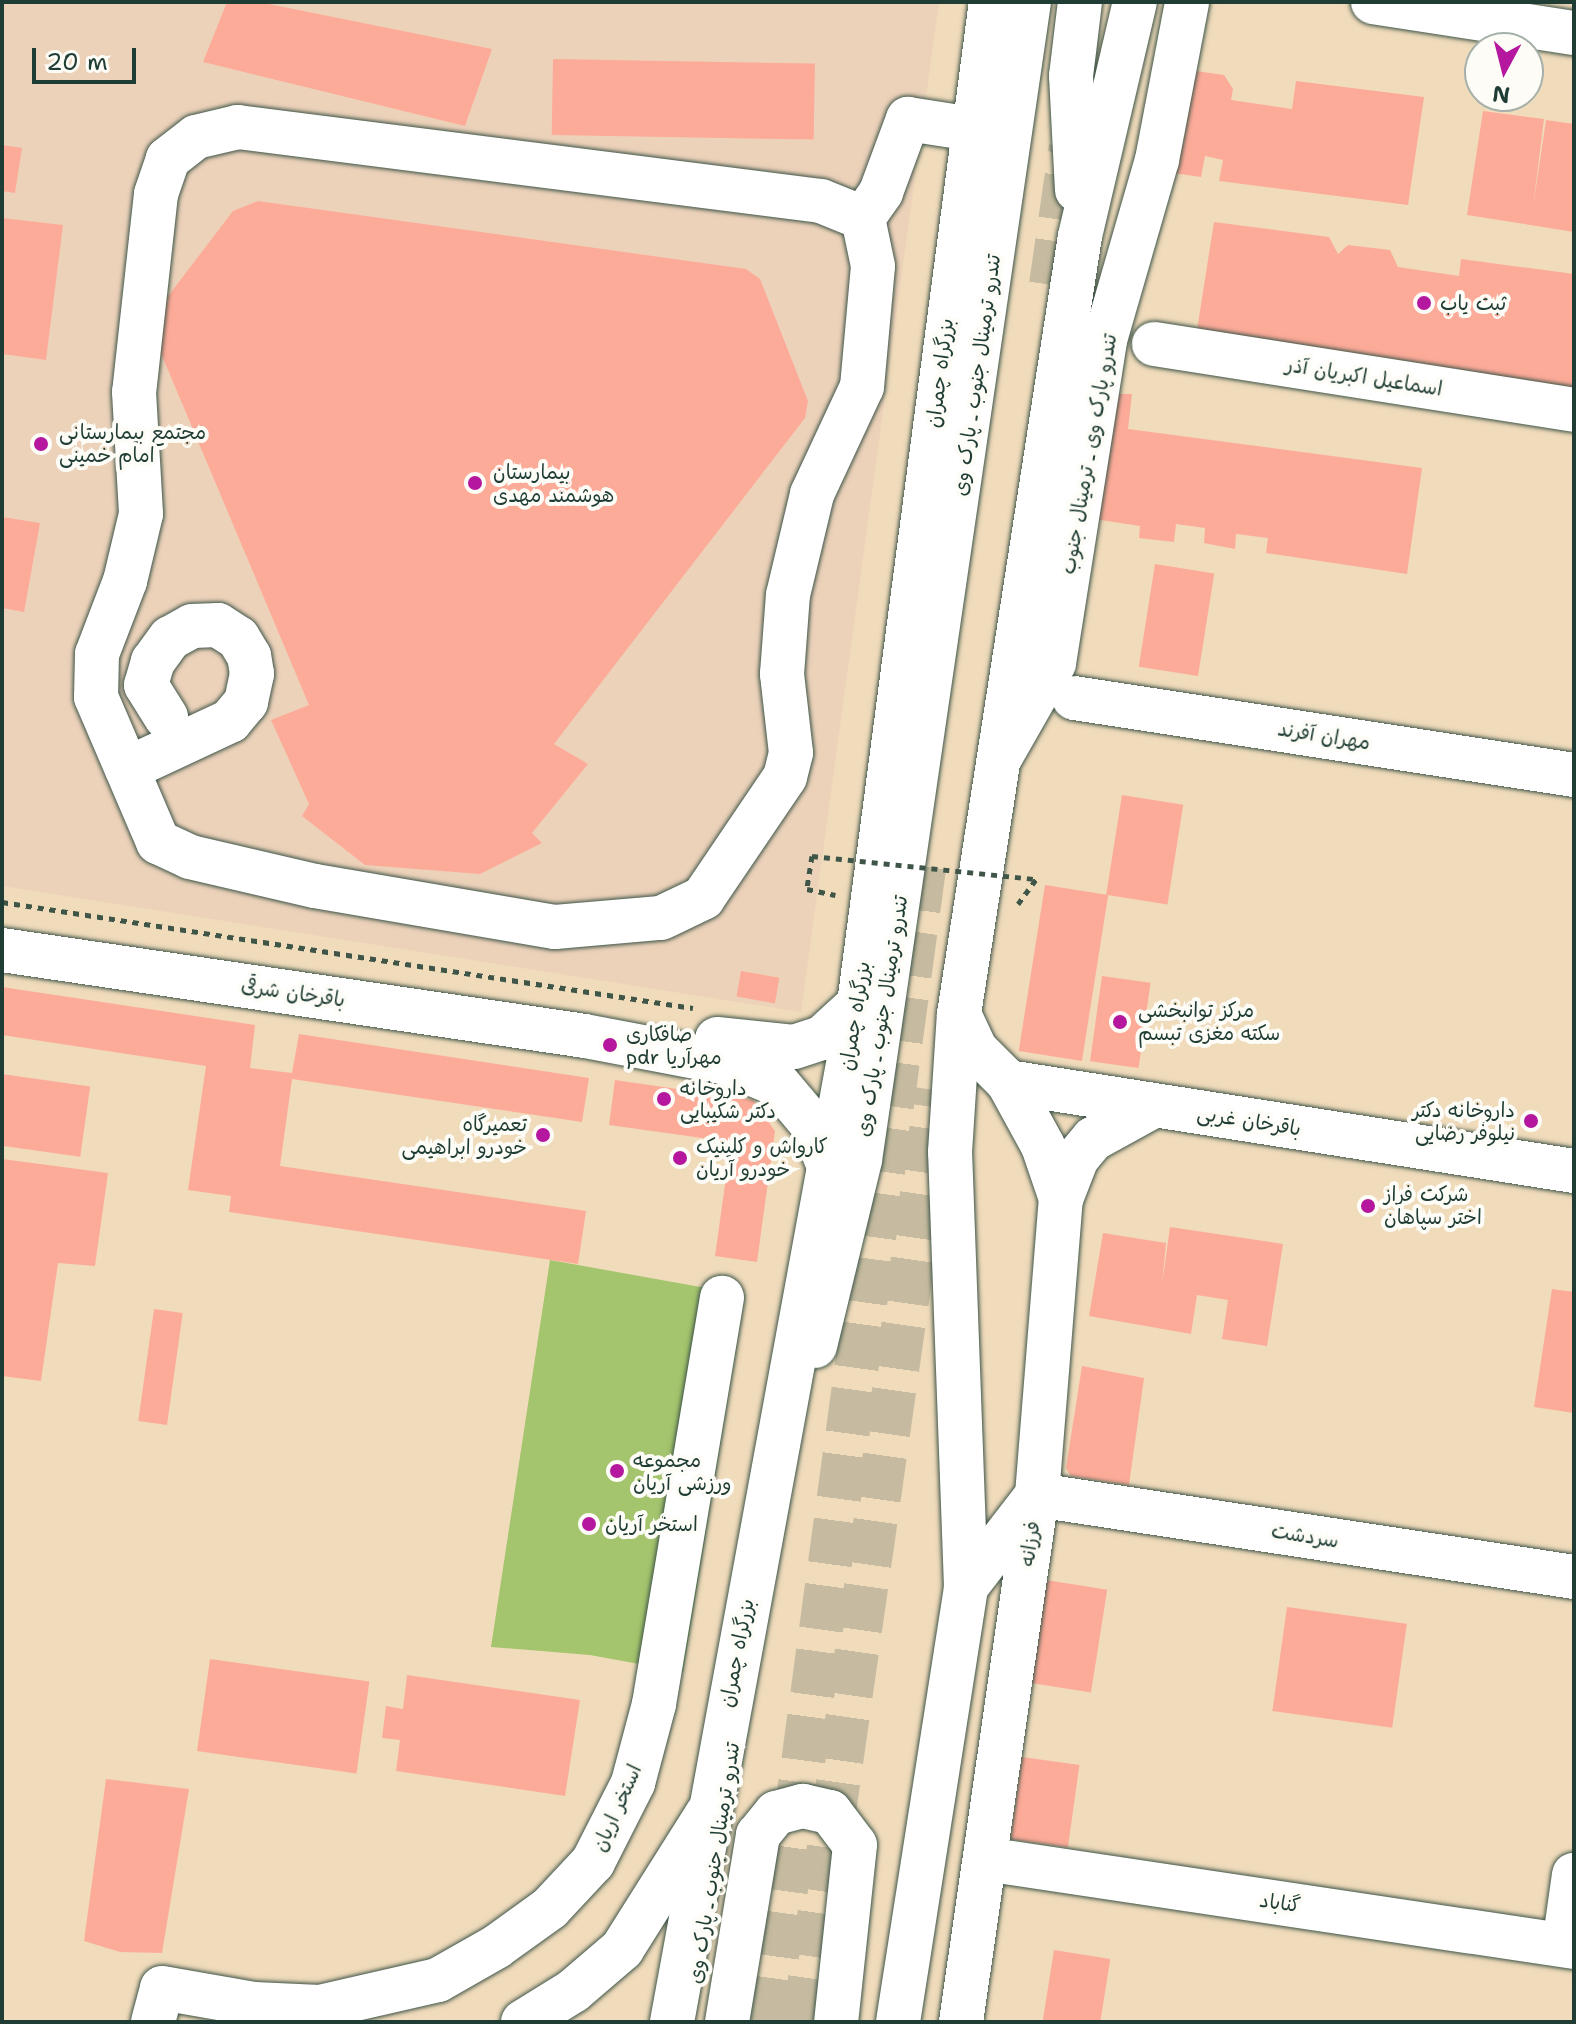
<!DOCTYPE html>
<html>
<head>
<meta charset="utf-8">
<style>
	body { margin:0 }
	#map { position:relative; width:1576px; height:2024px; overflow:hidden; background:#f0dbbb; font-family:"Shantell Sans","Playpen Sans Arabic",sans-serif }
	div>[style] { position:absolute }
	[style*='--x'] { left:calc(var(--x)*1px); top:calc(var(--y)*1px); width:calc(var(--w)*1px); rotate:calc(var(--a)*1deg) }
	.built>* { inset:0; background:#edd2ba }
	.green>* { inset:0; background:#a4c46d }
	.building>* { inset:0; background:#fdab99; transform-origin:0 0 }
	.highway-tunnel>* { height:44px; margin-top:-22px; transform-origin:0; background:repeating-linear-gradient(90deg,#c6bba0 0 44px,transparent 0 66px) }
	.path>* { height:5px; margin-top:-2.5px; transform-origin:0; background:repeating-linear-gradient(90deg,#3e5548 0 6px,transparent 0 12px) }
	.roads { filter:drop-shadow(0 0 2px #3e5548) drop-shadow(0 0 2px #3e5548) }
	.minor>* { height:44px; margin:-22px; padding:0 22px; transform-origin:22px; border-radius:22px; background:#fff }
	.major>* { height:44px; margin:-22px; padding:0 22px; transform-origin:22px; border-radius:22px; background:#fff }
	.highway>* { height:44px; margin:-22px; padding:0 22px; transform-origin:22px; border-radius:22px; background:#fff }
	.path-bridge>* { height:5px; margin-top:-2.5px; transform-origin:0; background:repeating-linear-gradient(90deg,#3e5548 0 6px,transparent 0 12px) }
	.dots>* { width:22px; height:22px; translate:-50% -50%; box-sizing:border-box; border:4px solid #fdfcf7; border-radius:50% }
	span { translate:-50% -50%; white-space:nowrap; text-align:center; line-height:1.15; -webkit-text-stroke:8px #fdfcf7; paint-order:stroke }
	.poi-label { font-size:20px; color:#1f3d34 }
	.left { translate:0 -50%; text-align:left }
	.right { translate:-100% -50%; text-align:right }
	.street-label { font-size:20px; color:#1f3d34 }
	.frame { position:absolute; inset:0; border:4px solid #1f3d34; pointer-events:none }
	.north { position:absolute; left:1464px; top:32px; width:80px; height:80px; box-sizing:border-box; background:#fdfcf7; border:2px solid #a4b0a9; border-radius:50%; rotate:187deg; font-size:22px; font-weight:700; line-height:32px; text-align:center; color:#1f3d34 }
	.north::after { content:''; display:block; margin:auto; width:28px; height:36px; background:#b5179e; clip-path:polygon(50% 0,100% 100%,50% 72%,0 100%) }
	.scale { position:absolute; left:32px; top:48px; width:104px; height:36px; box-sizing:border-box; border:4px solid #1f3d34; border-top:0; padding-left:10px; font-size:24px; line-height:28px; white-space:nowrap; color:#1f3d34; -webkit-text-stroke:6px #fdfcf7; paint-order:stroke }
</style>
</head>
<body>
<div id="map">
	<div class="built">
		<div style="clip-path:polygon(2px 2px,939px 2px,801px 1012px,2px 886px)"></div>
	</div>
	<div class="green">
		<div style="clip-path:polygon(550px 1260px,745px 1295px,683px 1672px,590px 1655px,491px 1647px)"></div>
	</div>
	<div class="building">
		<div style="clip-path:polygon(227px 2px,259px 2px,492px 49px,465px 126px,203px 62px)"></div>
		<div style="left:553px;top:59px;width:262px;height:76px;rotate:1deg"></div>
		<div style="clip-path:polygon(1189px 70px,1224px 75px,1233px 89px,1231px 100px,1292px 109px,1296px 81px,1424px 97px,1408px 205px,1219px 181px,1223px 160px,1205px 156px,1201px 177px,1173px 173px)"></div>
		<div style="clip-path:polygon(1483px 111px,1544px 119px,1533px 207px,1546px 120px,1574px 124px,1574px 232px,1467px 215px)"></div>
		<div style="clip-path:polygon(2px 145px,22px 148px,15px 193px,2px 191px)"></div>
		<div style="clip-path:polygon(258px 201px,746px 269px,760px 279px,808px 401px,805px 418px,554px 744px,588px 764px,532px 833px,542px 843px,480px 874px,365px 865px,302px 816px,309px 804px,271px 720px,309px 705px,152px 332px,156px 312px,233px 211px)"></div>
		<div style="clip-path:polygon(2px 218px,63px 225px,46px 360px,2px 354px)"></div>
		<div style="clip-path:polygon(1214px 222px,1329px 237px,1338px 254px,1348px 245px,1390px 250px,1398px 267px,1459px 276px,1461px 259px,1574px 274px,1574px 388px,1197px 330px)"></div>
		<div style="clip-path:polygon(1106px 394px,1132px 394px,1128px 429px,1422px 468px,1407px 574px,1266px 553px,1268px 538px,1236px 534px,1235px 549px,1204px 543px,1205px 528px,1176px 524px,1174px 542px,1139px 538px,1140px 526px,1087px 518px)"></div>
		<div style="clip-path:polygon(2px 517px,40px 523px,24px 612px,2px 608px)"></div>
		<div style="left:1155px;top:564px;width:60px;height:104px;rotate:9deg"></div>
		<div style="left:1122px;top:795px;width:62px;height:101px;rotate:9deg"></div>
		<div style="left:1045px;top:885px;width:64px;height:168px;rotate:9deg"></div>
		<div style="left:741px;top:971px;width:39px;height:26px;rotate:10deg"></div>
		<div style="left:1102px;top:976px;width:49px;height:86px;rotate:8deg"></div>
		<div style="clip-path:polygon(2px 987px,255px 1025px,250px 1068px,292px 1073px,299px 1034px,589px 1078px,582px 1122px,292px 1079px,280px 1166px,586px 1211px,578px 1264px,229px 1212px,231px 1196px,188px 1190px,206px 1066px,2px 1035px)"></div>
		<div style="left:2px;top:1074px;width:89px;height:71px;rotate:8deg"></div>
		<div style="clip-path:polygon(615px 1080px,753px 1100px,775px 1131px,757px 1262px,715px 1256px,731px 1142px,609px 1125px)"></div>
		<div style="clip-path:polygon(2px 1159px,108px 1173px,95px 1266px,58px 1263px,41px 1381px,2px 1376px)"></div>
		<div style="clip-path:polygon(1170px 1227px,1283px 1244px,1267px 1346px,1222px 1339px,1228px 1300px,1197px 1295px,1191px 1334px,1089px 1316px,1103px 1233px,1166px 1243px,1162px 1285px)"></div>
		<div style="clip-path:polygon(1552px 1289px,1574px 1292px,1574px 1413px,1534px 1407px)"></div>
		<div style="left:154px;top:1309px;width:29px;height:113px;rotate:8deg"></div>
		<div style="clip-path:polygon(1082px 1366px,1144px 1378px,1129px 1485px,1071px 1476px,1066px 1468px)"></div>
		<div style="left:1046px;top:1580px;width:62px;height:104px;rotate:9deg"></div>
		<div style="left:1287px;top:1607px;width:121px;height:105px;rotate:8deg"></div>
		<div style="left:210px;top:1659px;width:161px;height:93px;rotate:8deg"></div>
		<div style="clip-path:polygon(407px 1675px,580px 1700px,565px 1796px,396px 1771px,400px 1740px,382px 1738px,386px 1706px,403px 1709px)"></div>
		<div style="left:1022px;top:1757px;width:58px;height:83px;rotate:8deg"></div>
		<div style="clip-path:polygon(106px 1779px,189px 1789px,162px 1953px,120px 1952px,84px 1941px)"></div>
		<div style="left:1054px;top:1950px;width:57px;height:73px;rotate:9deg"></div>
	</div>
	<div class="highway-tunnel">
		<div style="--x:1051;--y:285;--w:139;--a:-81.8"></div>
		<div style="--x:768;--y:2022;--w:1180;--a:-82.3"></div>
		<div style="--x:804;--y:2022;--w:941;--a:-81.88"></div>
	</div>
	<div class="path">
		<div style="--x:812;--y:856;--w:33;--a:99"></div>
		<div style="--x:807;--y:889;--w:29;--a:12"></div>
		<div style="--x:2;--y:902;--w:699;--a:8.72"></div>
		<div style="--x:1018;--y:904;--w:31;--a:-54"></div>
	</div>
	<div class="roads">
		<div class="minor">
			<div style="--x:1373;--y:2;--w:203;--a:8.8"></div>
			<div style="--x:863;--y:218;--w:45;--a:-158"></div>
			<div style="--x:821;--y:201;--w:588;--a:-172.77"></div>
			<div style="--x:238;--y:127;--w:43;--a:166.6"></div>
			<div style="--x:196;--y:137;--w:36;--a:142"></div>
			<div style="--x:168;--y:159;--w:37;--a:109"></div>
			<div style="--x:156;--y:194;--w:199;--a:96.3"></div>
			<div style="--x:134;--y:392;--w:122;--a:86.7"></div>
			<div style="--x:141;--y:514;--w:69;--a:103.4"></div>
			<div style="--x:125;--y:581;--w:78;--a:111"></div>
			<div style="--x:97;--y:654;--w:43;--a:91.3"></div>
			<div style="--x:96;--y:697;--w:158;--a:66.8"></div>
			<div style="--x:158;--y:842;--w:35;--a:25"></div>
			<div style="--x:190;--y:857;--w:128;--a:13.1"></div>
			<div style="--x:315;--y:886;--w:243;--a:9.7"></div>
			<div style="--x:555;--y:927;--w:106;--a:-4.9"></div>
			<div style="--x:661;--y:918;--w:47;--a:-25.5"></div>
			<div style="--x:703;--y:898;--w:146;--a:-55.9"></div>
			<div style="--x:785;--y:777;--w:25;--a:-76"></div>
			<div style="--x:791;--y:753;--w:80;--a:-96.5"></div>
			<div style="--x:782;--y:674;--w:79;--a:-85.7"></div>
			<div style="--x:788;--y:595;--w:104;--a:-76.6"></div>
			<div style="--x:812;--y:494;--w:118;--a:-65"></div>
			<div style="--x:862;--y:387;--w:121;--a:-84.8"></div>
			<div style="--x:873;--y:266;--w:49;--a:-101.8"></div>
			<div style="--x:863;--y:218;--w:32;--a:-55"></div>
			<div style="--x:881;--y:192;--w:78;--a:-69.7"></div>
			<div style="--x:908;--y:119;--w:65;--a:8.9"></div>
			<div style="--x:1154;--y:344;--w:425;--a:8.9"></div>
			<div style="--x:1074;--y:698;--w:506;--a:8.75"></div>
			<div style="--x:1001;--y:756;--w:107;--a:-60.3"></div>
			<div style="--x:1054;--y:663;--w:327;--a:-81"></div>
			<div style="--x:1105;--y:340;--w:187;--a:-73.9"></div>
			<div style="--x:1157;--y:160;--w:161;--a:-79.2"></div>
			<div style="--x:127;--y:769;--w:114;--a:-25"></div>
			<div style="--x:230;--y:721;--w:25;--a:-50"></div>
			<div style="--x:246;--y:702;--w:29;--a:-78"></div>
			<div style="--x:252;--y:674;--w:18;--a:-99"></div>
			<div style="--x:249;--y:656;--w:21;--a:-121"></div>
			<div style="--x:238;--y:638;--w:24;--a:-147"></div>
			<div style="--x:218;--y:625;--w:26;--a:178"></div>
			<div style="--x:192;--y:626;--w:25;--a:151"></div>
			<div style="--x:170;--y:638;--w:29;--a:126"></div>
			<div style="--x:153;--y:661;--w:25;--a:106"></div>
			<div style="--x:146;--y:685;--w:38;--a:58"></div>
			<div style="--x:2;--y:950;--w:589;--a:8.39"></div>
			<div style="--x:585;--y:1036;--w:144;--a:10.8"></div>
			<div style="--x:726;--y:1063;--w:57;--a:22.5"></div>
			<div style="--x:779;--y:1085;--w:51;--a:49.8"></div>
			<div style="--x:812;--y:1124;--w:43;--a:68.2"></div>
			<div style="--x:717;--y:1039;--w:77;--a:5.9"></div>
			<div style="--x:794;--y:1047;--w:29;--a:-18"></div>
			<div style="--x:822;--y:1038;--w:50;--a:-42.6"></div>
			<div style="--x:1008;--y:1082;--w:73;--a:61.3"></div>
			<div style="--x:1043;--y:1146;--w:56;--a:71.2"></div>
			<div style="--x:815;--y:1346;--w:191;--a:-76.4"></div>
			<div style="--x:860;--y:1160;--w:1170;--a:-81.7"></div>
			<div style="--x:1037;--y:1495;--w:543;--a:8.68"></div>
			<div style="--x:985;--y:1859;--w:596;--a:8.5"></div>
			<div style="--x:1564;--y:1945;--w:71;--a:-81.9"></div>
			<div style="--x:153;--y:2022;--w:35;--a:-75"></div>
			<div style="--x:162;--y:1988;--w:93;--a:9.9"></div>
			<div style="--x:254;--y:2004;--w:66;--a:2.6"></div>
			<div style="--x:320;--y:2007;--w:121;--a:-12.9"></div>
			<div style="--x:438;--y:1980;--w:67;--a:-29.6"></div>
			<div style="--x:496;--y:1947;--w:67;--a:-35.8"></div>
			<div style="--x:550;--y:1908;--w:63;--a:-46.9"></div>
			<div style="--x:593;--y:1862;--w:89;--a:-63.1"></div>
			<div style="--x:633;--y:1783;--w:82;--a:-75.1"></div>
			<div style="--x:654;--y:1704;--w:412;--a:-80.5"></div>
			<div style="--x:961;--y:2022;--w:532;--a:-81.79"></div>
			<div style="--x:1037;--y:1495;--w:297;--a:-85.4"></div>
			<div style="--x:1061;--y:1199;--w:44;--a:-68.7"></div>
			<div style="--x:1077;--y:1158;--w:25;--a:-50"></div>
			<div style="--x:1093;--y:1139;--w:68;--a:-28.8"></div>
		</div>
		<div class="major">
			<div style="--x:959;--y:1014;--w:40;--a:65"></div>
			<div style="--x:976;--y:1050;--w:45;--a:45"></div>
			<div style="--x:1008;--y:1082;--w:573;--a:8.94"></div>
			<div style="--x:523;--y:2022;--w:59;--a:-31.8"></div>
			<div style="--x:573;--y:1991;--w:65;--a:-40.6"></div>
			<div style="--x:622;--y:1949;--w:160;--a:-57.8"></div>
		</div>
		<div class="highway">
			<div style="--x:1077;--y:190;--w:114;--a:-93"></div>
			<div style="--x:1071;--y:76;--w:75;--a:-83.1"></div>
			<div style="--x:966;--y:1587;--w:116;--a:-52.3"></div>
			<div style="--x:672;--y:2022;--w:1035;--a:-79.59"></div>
			<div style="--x:859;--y:1004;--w:1011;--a:-82.5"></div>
			<div style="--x:727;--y:2022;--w:190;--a:-80.6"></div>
			<div style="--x:758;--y:1835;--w:28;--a:-51"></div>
			<div style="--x:776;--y:1813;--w:28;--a:-15"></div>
			<div style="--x:803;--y:1806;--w:28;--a:13"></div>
			<div style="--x:830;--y:1812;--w:41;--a:52.9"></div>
			<div style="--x:855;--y:1845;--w:178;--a:96.1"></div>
			<div style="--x:898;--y:2022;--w:440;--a:-81.1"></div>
			<div style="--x:966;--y:1587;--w:435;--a:-92.1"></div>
			<div style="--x:950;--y:1152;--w:138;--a:-86.3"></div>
			<div style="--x:959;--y:1014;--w:787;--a:-81.16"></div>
			<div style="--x:1080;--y:236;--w:240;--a:-76.8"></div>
		</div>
	</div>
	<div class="path-bridge">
		<div style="--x:812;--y:856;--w:225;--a:5.9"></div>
	</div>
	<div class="dots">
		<div style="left:1424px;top:303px;background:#b5179e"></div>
		<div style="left:41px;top:444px;background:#b5179e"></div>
		<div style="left:475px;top:483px;background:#b5179e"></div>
		<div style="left:1120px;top:1022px;background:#b5179e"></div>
		<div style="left:610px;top:1045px;background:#b5179e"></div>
		<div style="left:664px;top:1099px;background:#b5179e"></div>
		<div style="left:1531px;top:1121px;background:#b5179e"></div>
		<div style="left:543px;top:1135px;background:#b5179e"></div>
		<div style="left:680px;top:1158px;background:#b5179e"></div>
		<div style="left:1368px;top:1206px;background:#b5179e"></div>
		<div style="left:617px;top:1471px;background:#b5179e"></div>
		<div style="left:589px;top:1524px;background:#b5179e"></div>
	</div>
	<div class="poi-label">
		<span class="left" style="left:1440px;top:303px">ثبت یاب</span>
		<span class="left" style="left:59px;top:444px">مجتمع بیمارستانی<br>امام خمینی</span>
		<span class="left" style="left:493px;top:484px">بیمارستان<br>هوشمند مهدی</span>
		<span class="left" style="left:1138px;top:1022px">مرکز توانبخشی<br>سکته مغزی تبسم</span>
		<span class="left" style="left:626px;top:1046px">صافکاری<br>pdr مهرآریا</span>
		<span class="left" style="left:680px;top:1100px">داروخانه<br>دکتر شکیبایی</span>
		<span class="right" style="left:1515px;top:1122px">داروخانه دکتر<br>نیلوفر رضایی</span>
		<span class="right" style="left:527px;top:1136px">تعمیرگاه<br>خودرو ابراهیمی</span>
		<span class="left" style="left:696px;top:1158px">کارواش و کلینیک<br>خودرو آریان</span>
		<span class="left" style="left:1384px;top:1206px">شرکت فراز<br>اختر سپاهان</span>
		<span class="left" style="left:633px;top:1472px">مجموعه<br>ورزشی آریان</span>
		<span class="left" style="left:605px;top:1524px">استخر آریان</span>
	</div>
	<div class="street-label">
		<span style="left:940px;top:373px;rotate:-83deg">بزرگراه چمران</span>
		<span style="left:977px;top:375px;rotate:-82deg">تندرو ترمینال جنوب ـ پارک وی</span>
		<span style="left:1364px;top:377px;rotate:9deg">اسماعیل اکبریان آذر</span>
		<span style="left:1089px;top:454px;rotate:-80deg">تندرو پارک وی ـ ترمینال جنوب</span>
		<span style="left:1324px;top:736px;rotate:9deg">مهران آفرند</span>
		<span style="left:293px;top:993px;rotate:8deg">باقرخان شرقی</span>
		<span style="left:855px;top:1016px;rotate:-81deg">بزرگراه چمران</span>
		<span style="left:882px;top:1016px;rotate:-81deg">تندرو ترمینال جنوب ـ پارک وی</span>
		<span style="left:1249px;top:1121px;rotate:9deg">باقرخان غربی</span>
		<span style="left:1305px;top:1536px;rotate:9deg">سردشت</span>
		<span style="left:1030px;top:1544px;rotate:-82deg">فرزانه</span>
		<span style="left:737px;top:1653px;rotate:-79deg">بزرگراه چمران</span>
		<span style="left:617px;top:1808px;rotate:-66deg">استخر اریان</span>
		<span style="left:714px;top:1863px;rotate:-81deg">تندرو ترمینال جنوب ـ پارک وی</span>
		<span style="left:1280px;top:1903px;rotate:8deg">گناباد</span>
	</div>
	<div class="frame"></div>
	<div class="north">N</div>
	<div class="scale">20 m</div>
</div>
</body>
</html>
